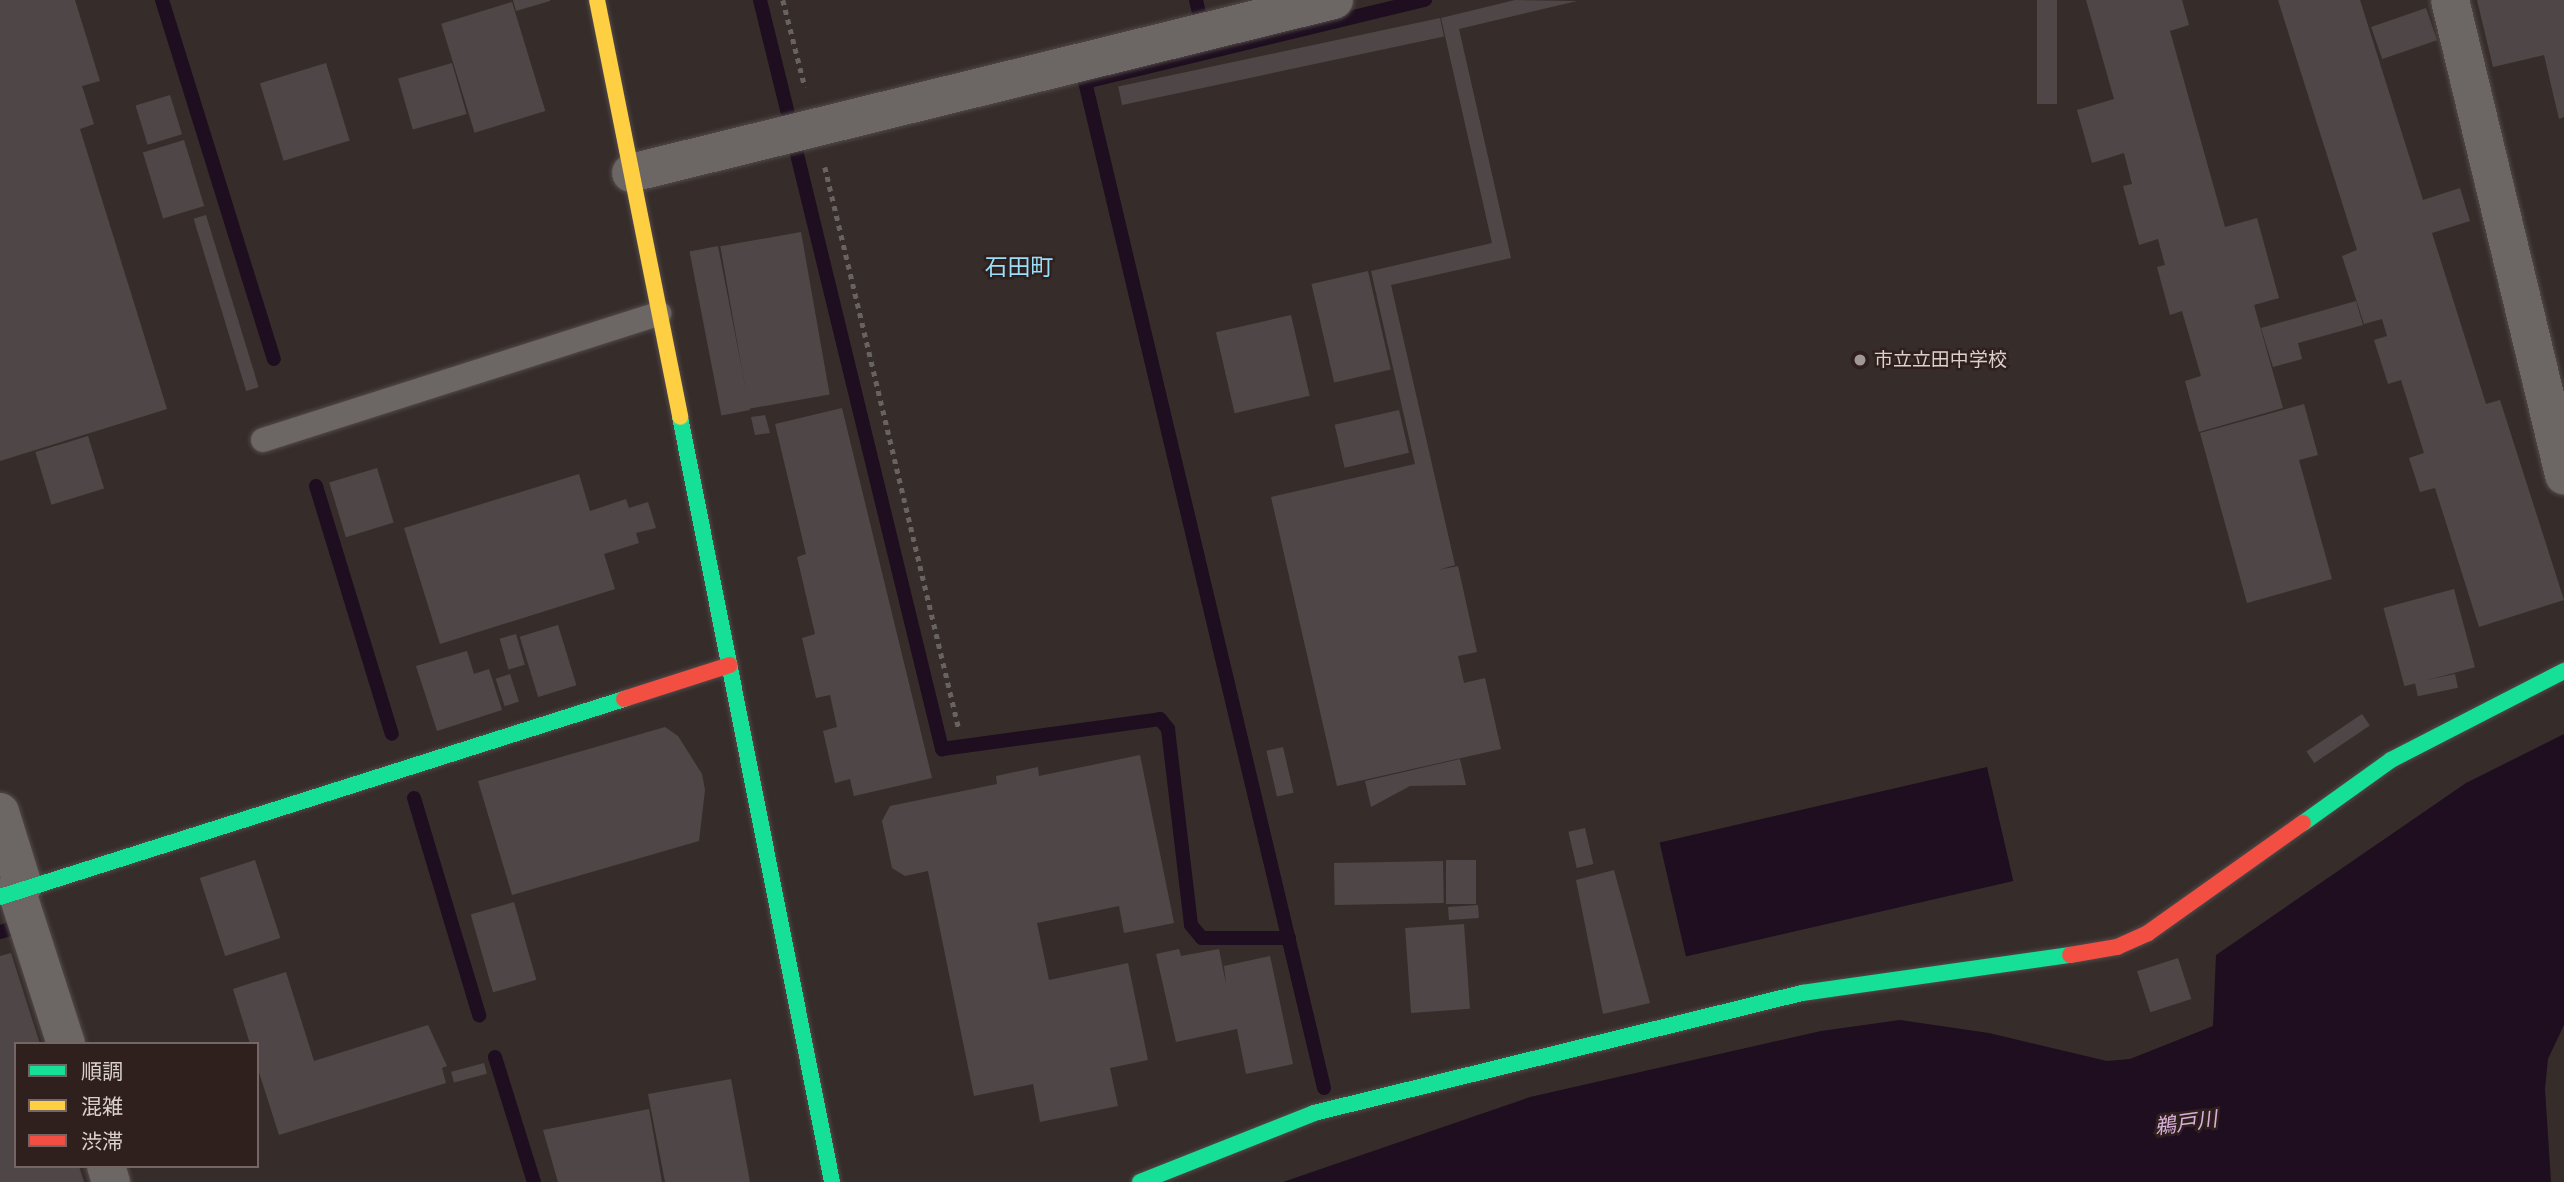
<!DOCTYPE html>
<html>
<head>
<meta charset="utf-8">
<style>
	body { margin:0 }
	#map { position:relative; width:2564px; height:1182px; overflow:hidden; background:#362d2b; font-family:"Source Serif 4","Noto Sans JP",serif }
	div>[style] { position:absolute }
	[style*='--x'] { left:calc(var(--x)*1px); top:calc(var(--y)*1px); width:calc(var(--w)*1px); rotate:calc(var(--a)*1deg) }
	.water>* { inset:0; background:#1e0e1f; transform-origin:0 0 }
	.stream>* { height:14px; margin:-7px; padding:0 7px; transform-origin:7px; border-radius:7px; background:#1e0e1f }
	.building>* { inset:0; background:#4f4747; transform-origin:0 0 }
	.path>* { height:4.5px; margin-top:-2.25px; transform-origin:0; background:repeating-linear-gradient(90deg,#686261 0 5px,transparent 0 10px) }
	.roads { filter:drop-shadow(0 0 2px #524a49) drop-shadow(0 0 2px #524a49) }
	.lane>* { height:24px; margin:-12px; padding:0 12px; transform-origin:12px; border-radius:12px; background:#6c6665 }
	.street>* { height:38px; margin:-19px; padding:0 19px; transform-origin:19px; border-radius:19px; background:#6c6665 }
	.fast>* { height:16px; margin:-8px; padding:0 8px; transform-origin:8px; border-radius:8px; background:#16e098 }
	.slow>* { height:16px; margin:-8px; padding:0 8px; transform-origin:8px; border-radius:8px; background:#ffcf43 }
	.jam>* { height:16px; margin:-8px; padding:0 8px; transform-origin:8px; border-radius:8px; background:#f24e42 }
	.dots>* { width:19px; height:19px; translate:-50% -50%; box-sizing:border-box; border:4px solid #2f201e; border-radius:50% }
	span { translate:-50% -50%; white-space:nowrap; text-align:center; line-height:1.15; -webkit-text-stroke:5px #2f201e; paint-order:stroke }
	.poi-label { font-size:19px; color:#dad0cd }
	.left { translate:0 -50%; text-align:left }
	.water-label { font-size:21px; color:#dab1dc; font-style:italic }
	.quarter-label { font-size:23px; color:#99defb }
	.legend { position:absolute; left:14px; top:1042px; width:245px; height:126px; box-sizing:border-box; background:#2f201e; border:2px solid #736664; margin:0; padding:9px 12px; list-style:none; font-size:21px; color:#dad0cd }
	.legend li { display:flex; align-items:center; gap:14px; height:35px }
	.legend b { width:35px; border:2px solid #736664 }
</style>
</head>
<body>
<div id="map">
	<div class="water">
		<div style="clip-path:polygon(2564px 734px,2564px 1025px,2548px 1059px,2545px 1089px,2551px 1182px,1283px 1182px,1530px 1097px,1821px 1031px,1900px 1020px,1989px 1033px,2107px 1061px,2130px 1059px,2213px 1026px,2216px 955px,2466px 783px)"></div>
		<div style="left:1987px;top:767px;width:117px;height:336px;rotate:77deg"></div>
	</div>
	<div class="stream">
		<div style="--x:162;--y:0;--w:376;--a:72.7"></div>
		<div style="--x:760;--y:0;--w:117;--a:76.2"></div>
		<div style="--x:1196;--y:0;--w:17;--a:77"></div>
		<div style="--x:796;--y:150;--w:617;--a:76.3"></div>
		<div style="--x:942;--y:749;--w:220;--a:-7.8"></div>
		<div style="--x:1160;--y:719;--w:13;--a:51"></div>
		<div style="--x:1168;--y:729;--w:197;--a:83.3"></div>
		<div style="--x:1191;--y:925;--w:17;--a:50"></div>
		<div style="--x:1202;--y:938;--w:87;--a:0"></div>
		<div style="--x:316;--y:486;--w:259;--a:73"></div>
		<div style="--x:414;--y:798;--w:227;--a:73.3"></div>
		<div style="--x:0;--y:932;--w:10;--a:-17"></div>
		<div style="--x:495;--y:1057;--w:131;--a:72.7"></div>
		<div style="--x:1324;--y:1088;--w:1034;--a:-103.36"></div>
		<div style="--x:1085;--y:82;--w:350;--a:-13.6"></div>
	</div>
	<div class="building">
		<div style="clip-path:polygon(0 0,75px 0,100px 81px,82px 86px,94px 124px,80px 129px,167px 409px,0 461px)"></div>
		<div style="clip-path:polygon(513px 0,550px 0,550px 1px,516px 11px)"></div>
		<div style="clip-path:polygon(1515px 0,1577px 1px,1459px 29px,1511px 258px,1391px 285px,1455px 565px,1438px 570px,1458px 566px,1477px 652px,1458px 656px,1464px 683px,1485px 678px,1501px 749px,1337px 786px,1271px 497px,1415px 464px,1371px 271px,1492px 243px,1441px 18px)"></div>
		<div style="left:2037px;top:0;width:20px;height:104px"></div>
		<div style="clip-path:polygon(2086px 0,2182px 0,2189px 25px,2170px 31px,2225px 227px,2257px 218px,2279px 298px,2254px 305px,2283px 408px,2199px 432px,2185px 381px,2201px 376px,2182px 311px,2170px 315px,2157px 267px,2165px 265px,2158px 239px,2139px 245px,2123px 186px,2132px 184px,2124px 153px,2092px 163px,2077px 110px,2114px 99px)"></div>
		<div style="clip-path:polygon(2278px 0,2360px 0,2423px 200px,2460px 188px,2470px 221px,2432px 233px,2486px 404px,2500px 400px,2564px 600px,2479px 627px,2435px 488px,2420px 492px,2409px 458px,2424px 453px,2401px 380px,2388px 384px,2374px 340px,2387px 336px,2382px 319px,2364px 324px,2342px 256px,2357px 250px)"></div>
		<div style="clip-path:polygon(2477px 0,2564px 0,2564px 117px,2559px 119px,2544px 55px,2493px 67px)"></div>
		<div style="left:512px;top:2px;width:114px;height:74px;rotate:73deg"></div>
		<div style="left:2426px;top:8px;width:34px;height:58px;rotate:71deg"></div>
		<div style="left:1440px;top:18px;width:19px;height:329px;rotate:78deg"></div>
		<div style="left:326px;top:63px;width:81px;height:69px;rotate:73deg"></div>
		<div style="left:452px;top:63px;width:53px;height:56px;rotate:74deg"></div>
		<div style="left:170px;top:95px;width:41px;height:36px;rotate:73deg"></div>
		<div style="left:184px;top:140px;width:69px;height:43px;rotate:73deg"></div>
		<div style="left:206px;top:215px;width:180px;height:13px;rotate:73deg"></div>
		<div style="left:801px;top:232px;width:165px;height:82px;rotate:80deg"></div>
		<div style="left:718px;top:246px;width:167px;height:29px;rotate:79deg"></div>
		<div style="left:1368px;top:271px;width:101px;height:58px;rotate:77deg"></div>
		<div style="clip-path:polygon(2356px 301px,2363px 325px,2298px 343px,2302px 359px,2273px 367px,2261px 328px)"></div>
		<div style="left:1291px;top:315px;width:83px;height:77px;rotate:77deg"></div>
		<div style="clip-path:polygon(2304px 404px,2318px 455px,2299px 460px,2332px 579px,2247px 603px,2200px 433px)"></div>
		<div style="clip-path:polygon(842px 408px,932px 778px,854px 796px,850px 779px,835px 783px,823px 731px,837px 727px,830px 695px,816px 698px,802px 638px,815px 634px,797px 557px,806px 554px,775px 424px)"></div>
		<div style="left:1399px;top:410px;width:44px;height:66px;rotate:77deg"></div>
		<div style="clip-path:polygon(765px 415px,770px 433px,755px 435px,751px 417px)"></div>
		<div style="left:88px;top:436px;width:55px;height:55px;rotate:73deg"></div>
		<div style="left:377px;top:468px;width:57px;height:50px;rotate:73deg"></div>
		<div style="clip-path:polygon(579px 474px,590px 511px,626px 499px,629px 508px,648px 502px,656px 528px,636px 533px,639px 543px,604px 554px,615px 589px,440px 644px,404px 528px)"></div>
		<div style="left:2454px;top:589px;width:81px;height:73px;rotate:75deg"></div>
		<div style="left:558px;top:625px;width:63px;height:40px;rotate:73deg"></div>
		<div style="left:516px;top:634px;width:32px;height:17px;rotate:74deg"></div>
		<div style="clip-path:polygon(467px 651px,474px 674px,489px 669px,502px 710px,437px 731px,416px 666px)"></div>
		<div style="left:510px;top:674px;width:29px;height:15px;rotate:72deg"></div>
		<div style="left:2455px;top:674px;width:14px;height:41px;rotate:78deg"></div>
		<div style="left:2362px;top:714px;width:14px;height:67px;rotate:56deg"></div>
		<div style="clip-path:polygon(665px 727px,678px 736px,702px 774px,705px 790px,699px 841px,512px 895px,478px 781px)"></div>
		<div style="left:1283px;top:747px;width:47px;height:17px;rotate:77deg"></div>
		<div style="clip-path:polygon(1140px 755px,1174px 923px,1124px 933px,1119px 906px,1037px 923px,1049px 980px,1128px 963px,1148px 1060px,1110px 1068px,1118px 1106px,1040px 1122px,1033px 1084px,974px 1096px,928px 871px,905px 876px,892px 868px,882px 821px,890px 806px,997px 784px,996px 776px,1038px 767px,1039px 776px)"></div>
		<div style="clip-path:polygon(1460px 759px,1466px 785px,1410px 786px,1371px 807px,1365px 781px)"></div>
		<div style="left:1585px;top:828px;width:37px;height:17px;rotate:77deg"></div>
		<div style="left:255px;top:860px;width:82px;height:58px;rotate:72deg"></div>
		<div style="left:1446px;top:860px;width:30px;height:44px"></div>
		<div style="left:1443px;top:861px;width:42px;height:109px;rotate:89deg"></div>
		<div style="clip-path:polygon(1614px 870px,1650px 1003px,1603px 1014px,1576px 880px)"></div>
		<div style="left:514px;top:902px;width:81px;height:45px;rotate:74deg"></div>
		<div style="left:1478px;top:905px;width:13px;height:30px;rotate:86deg"></div>
		<div style="left:1464px;top:924px;width:85px;height:59px;rotate:86deg"></div>
		<div style="clip-path:polygon(1179px 949px,1181px 956px,1219px 949px,1226px 984px,1224px 966px,1270px 956px,1293px 1064px,1246px 1074px,1237px 1029px,1176px 1042px,1156px 954px)"></div>
		<div style="clip-path:polygon(11px 953px,40px 1044px,16px 1044px,16px 1166px,79px 1166px,84px 1182px,0 1182px,0 956px)"></div>
		<div style="left:2178px;top:958px;width:43px;height:43px;rotate:72deg"></div>
		<div style="clip-path:polygon(286px 972px,314px 1061px,428px 1025px,447px 1066px,442px 1068px,446px 1083px,279px 1135px,257px 1066px,257px 1044px,250px 1044px,233px 989px)"></div>
		<div style="left:484px;top:1063px;width:11px;height:34px;rotate:75deg"></div>
		<div style="clip-path:polygon(731px 1079px,750px 1182px,665px 1182px,648px 1094px)"></div>
		<div style="clip-path:polygon(649px 1109px,662px 1182px,558px 1182px,543px 1130px)"></div>
	</div>
	<div class="path">
		<div style="--x:783;--y:0;--w:90;--a:75.8"></div>
		<div style="--x:825;--y:167;--w:578;--a:76.59"></div>
	</div>
	<div class="roads">
		<div class="lane">
			<div style="--x:263;--y:440;--w:416;--a:-17.7"></div>
		</div>
		<div class="street">
			<div style="--x:2450;--y:0;--w:489;--a:76.5"></div>
			<div style="--x:631;--y:173;--w:724;--a:-13.83"></div>
			<div style="--x:0;--y:812;--w:77;--a:72.7"></div>
			<div style="--x:16;--y:889;--w:163;--a:72.1"></div>
			<div style="--x:106;--y:1166;--w:17;--a:73"></div>
		</div>
		<div class="fast">
			<div style="--x:680;--y:417;--w:780;--a:78.76"></div>
			<div style="--x:2303;--y:823;--w:108;--a:-35.6"></div>
			<div style="--x:2391;--y:760;--w:195;--a:-27.2"></div>
			<div style="--x:0;--y:897;--w:655;--a:-17.6"></div>
			<div style="--x:1140;--y:1182;--w:187;--a:-21.6"></div>
			<div style="--x:1314;--y:1113;--w:503;--a:-13.82"></div>
			<div style="--x:1802;--y:993;--w:271;--a:-8.1"></div>
		</div>
		<div class="slow">
			<div style="--x:597;--y:0;--w:425;--a:78.7"></div>
		</div>
		<div class="jam">
			<div style="--x:624;--y:699;--w:111;--a:-17.8"></div>
			<div style="--x:2070;--y:955;--w:48;--a:-9.7"></div>
			<div style="--x:2117;--y:947;--w:34;--a:-24"></div>
			<div style="--x:2148;--y:933;--w:190;--a:-35.4"></div>
		</div>
	</div>
	<div class="dots">
		<div style="left:1860px;top:360px;background:#a19794"></div>
	</div>
	<div class="poi-label">
		<span class="left" style="left:1874px;top:360px">市立立田中学校</span>
	</div>
	<div class="water-label">
		<span style="left:2186px;top:1123px;rotate:-8deg">鵜戸川</span>
	</div>
	<div class="quarter-label">
		<span style="left:1019px;top:267px">石田町</span>
	</div>
	<ul class="legend">
	<li><b style="height:9px;background:#16e098"></b>順調</li>
	<li><b style="height:9px;background:#ffcf43"></b>混雑</li>
	<li><b style="height:9px;background:#f24e42"></b>渋滞</li>
	</ul>
</div>
</body>
</html>
